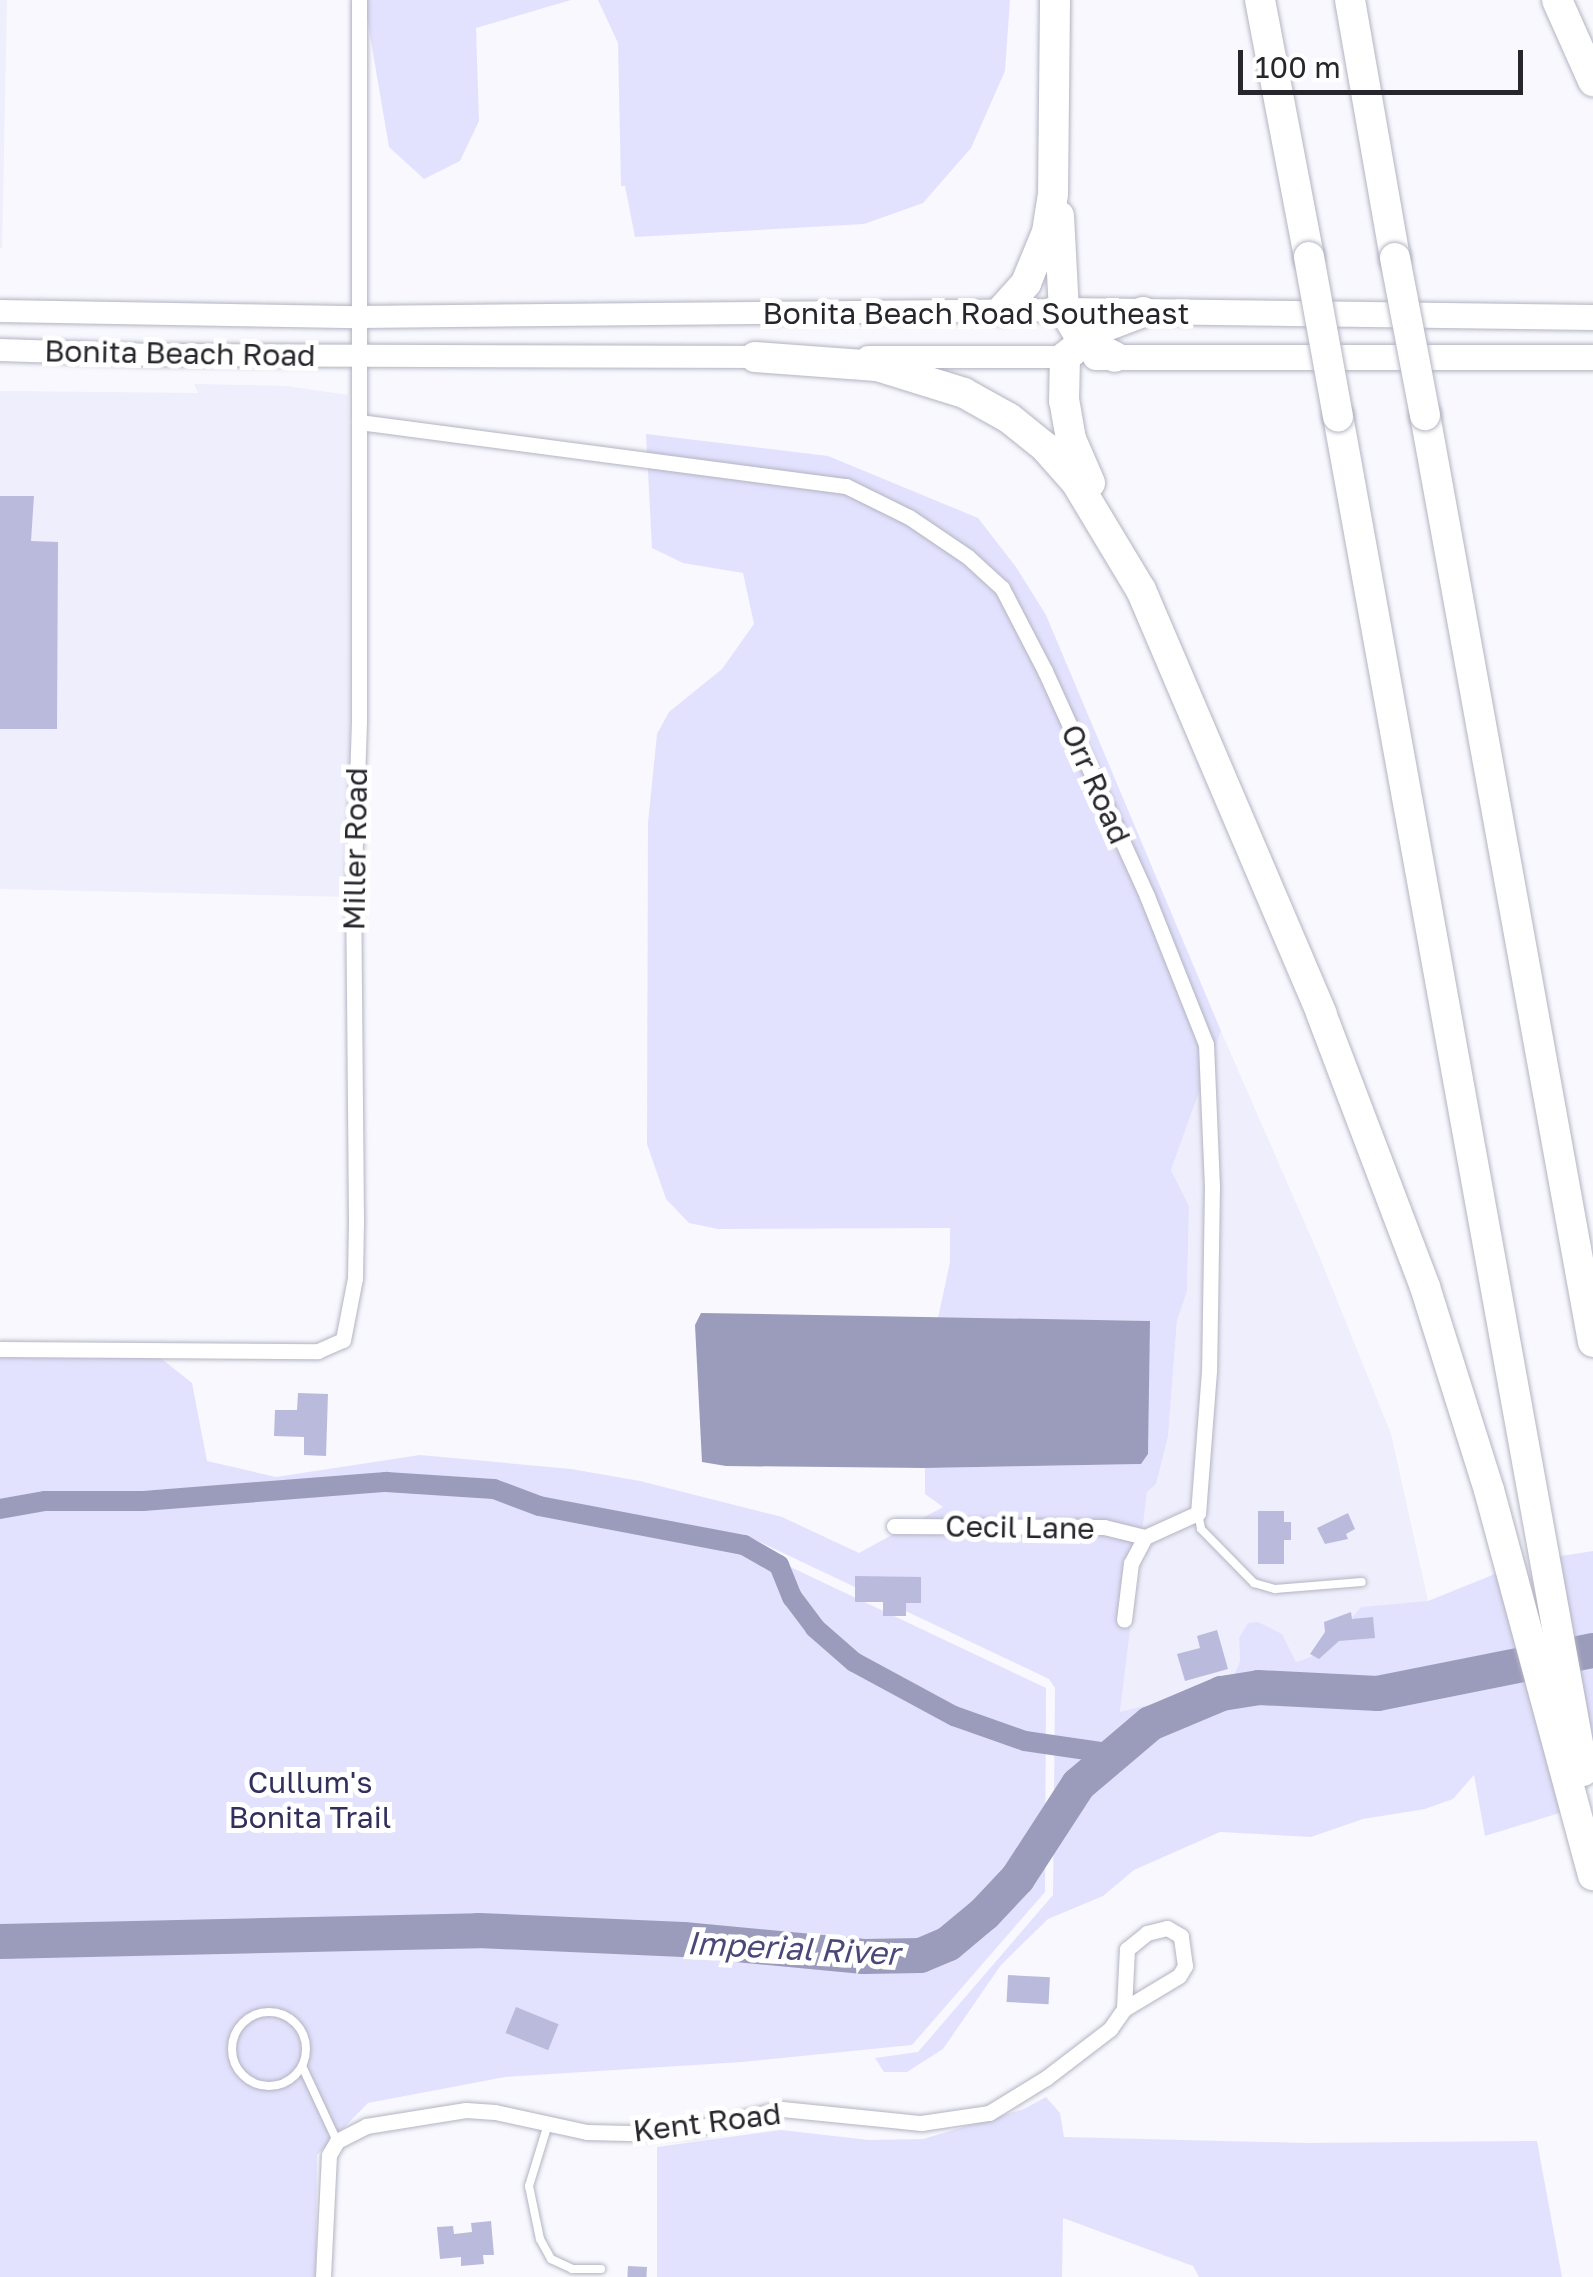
<!DOCTYPE html>
<html>
<head>
<meta charset="utf-8">
<style>
	body { margin:0 }
	#map { position:relative; width:1593px; height:2277px; overflow:hidden; background:#f8f8fe; font-family:"Golos Text",sans-serif }
	div>[style] { position:absolute }
	[style*='--x'] { left:calc(var(--x)*1px); top:calc(var(--y)*1px); width:calc(var(--w)*1px); rotate:calc(var(--a)*1deg) }
	.built>* { inset:0; background:#eeeefc }
	.green>* { inset:0; background:#e2e2fe }
	.water>* { inset:0; background:#9b9bbb }
	.canal>* { height:20px; margin:-10px; padding:0 10px; transform-origin:10px; border-radius:10px; background:#9b9bbb }
	.river>* { height:35px; margin:-17.5px; padding:0 17.5px; transform-origin:17.5px; border-radius:17.5px; background:#9b9bbb }
	.building>* { inset:0; background:#babbdc; transform-origin:0 0 }
	.roads { filter:drop-shadow(0 0 2px #b4b4c3) drop-shadow(0 0 2px #b4b4c3) }
	.lane>* { height:8px; margin:-4px; padding:0 4px; transform-origin:4px; border-radius:4px; background:#fff }
	.lane>.ring { margin:-4px; padding:0; box-sizing:content-box; background:none; border:8px solid #fff; border-radius:50% }
	.street>* { height:15px; margin:-7.5px; padding:0 7.5px; transform-origin:7.5px; border-radius:7.5px; background:#fff }
	.secondary>* { height:22px; margin:-11px; padding:0 11px; transform-origin:11px; border-radius:11px; background:#fff }
	.primary>* { height:25px; margin:-12.5px; padding:0 12.5px; transform-origin:12.5px; border-radius:12.5px; background:#fff }
	.highway>* { height:30px; margin:-15px; padding:0 15px; transform-origin:15px; border-radius:15px; background:#fff }
	.bridges { filter:drop-shadow(0 0 2px #b4b4c3) drop-shadow(0 0 2px #b4b4c3) }
	.highway-bridge>* { height:30px; margin:-15px; padding:0 15px; transform-origin:15px; border-radius:15px; background:#fff }
	span { translate:-50% -50%; white-space:nowrap; text-align:center; line-height:1.15; -webkit-text-stroke:10px #fff; paint-order:stroke }
	.street-label { font-size:30px; color:#26262c }
	.park-label { font-size:30px; color:#322f5c }
	.water-label { font-size:32px; color:#4a4878; font-style:italic }
	.scale { position:absolute; left:1238px; top:50px; width:285px; height:45px; box-sizing:border-box; border:5px solid #26262c; border-top:0; padding-left:12px; font-size:30px; line-height:35px; white-space:nowrap; color:#26262c; -webkit-text-stroke:8px #fff; paint-order:stroke }
</style>
</head>
<body>
<div id="map">
	<div class="built">
		<div style="clip-path:polygon(0 0,7px 0,2px 248px,0 248px)"></div>
		<div style="clip-path:polygon(194px 384px,286px 386px,348px 395px,351px 897px,0 889px,0 391px,198px 393px)"></div>
		<div style="clip-path:polygon(1221px 1031px,1320px 1258px,1391px 1434px,1428px 1601px,1344px 1631px,1323px 1652px,1295px 1662px,1281px 1634px,1239px 1638px,1240px 1661px,1233px 1678px,1216px 1688px,1120px 1713px,1147px 1491px,1156px 1484px,1168px 1437px,1177px 1321px,1187px 1290px,1189px 1206px,1171px 1170px)"></div>
	</div>
	<div class="green">
		<div style="clip-path:polygon(364px 0,571px 0,476px 28px,479px 121px,460px 161px,424px 179px,389px 147px)"></div>
		<div style="clip-path:polygon(598px 0,1010px 0,1005px 71px,971px 148px,923px 203px,864px 224px,635px 237px,625px 186px,621px 186px,618px 43px)"></div>
		<div style="clip-path:polygon(646px 434px,828px 456px,978px 518px,1016px 567px,1046px 615px,1221px 1031px,1171px 1170px,1189px 1206px,1187px 1291px,1177px 1321px,1168px 1437px,1156px 1484px,1147px 1492px,1120px 1712px,1216px 1688px,1233px 1678px,1240px 1661px,1239px 1638px,1248px 1623px,1258px 1622px,1282px 1634px,1296px 1662px,1323px 1652px,1361px 1607px,1428px 1601px,1500px 1572px,1566px 1811px,1485px 1836px,1474px 1775px,1453px 1799px,1425px 1809px,1363px 1819px,1311px 1837px,1220px 1832px,1134px 1870px,1103px 1896px,1048px 1919px,1001px 1965px,943px 2049px,907px 2072px,884px 2072px,875px 2058px,918px 2052px,1053px 1895px,1055px 1688px,1049px 1679px,747px 1536px,541px 1497px,494px 1479px,385px 1473px,143px 1491px,44px 1491px,0 1499px,0 1346px,143px 1344px,192px 1383px,207px 1461px,276px 1477px,420px 1455px,571px 1469px,640px 1481px,782px 1517px,859px 1553px,943px 1507px,925px 1494px,925px 1468px,1141px 1464px,1148px 1454px,1149px 1321px,938px 1318px,950px 1262px,950px 1228px,718px 1229px,689px 1223px,666px 1199px,647px 1144px,648px 823px,657px 734px,669px 712px,722px 669px,754px 624px,743px 573px,683px 563px,652px 548px)"></div>
		<div style="clip-path:polygon(386px 1482px,494px 1489px,539px 1506px,744px 1545px,1046px 1688px,1045px 1892px,912px 2045px,742px 2062px,505px 2077px,368px 2103px,317px 2155px,316px 2277px,0 2277px,0 1509px,45px 1501px,143px 1501px)"></div>
		<div style="clip-path:polygon(1593px 1551px,1593px 1768px,1555px 1557px)"></div>
		<div style="clip-path:polygon(1046px 2097px,1060px 2113px,1064px 2137px,1306px 2143px,1537px 2141px,1562px 2277px,1199px 2277px,1193px 2266px,1063px 2218px,1062px 2277px,657px 2277px,657px 2147px,781px 2130px,869px 2140px,923px 2139px,1024px 2109px)"></div>
	</div>
	<div class="water">
		<div style="clip-path:polygon(701px 1313px,1150px 1321px,1148px 1454px,1141px 1464px,925px 1468px,726px 1466px,702px 1462px,695px 1325px)"></div>
	</div>
	<div class="canal">
		<div style="--x:0;--y:1509;--w:46;--a:-10.1"></div>
		<div style="--x:45;--y:1501;--w:98;--a:0"></div>
		<div style="--x:143;--y:1501;--w:244;--a:-4.5"></div>
		<div style="--x:386;--y:1482;--w:108;--a:3.7"></div>
		<div style="--x:494;--y:1489;--w:48;--a:20.7"></div>
		<div style="--x:539;--y:1506;--w:209;--a:10.8"></div>
		<div style="--x:744;--y:1545;--w:40;--a:29.7"></div>
		<div style="--x:779;--y:1565;--w:35;--a:68"></div>
		<div style="--x:792;--y:1597;--w:39;--a:53"></div>
		<div style="--x:815;--y:1628;--w:52;--a:41.1"></div>
		<div style="--x:854;--y:1662;--w:114;--a:28.4"></div>
		<div style="--x:954;--y:1716;--w:75;--a:19.4"></div>
		<div style="--x:1025;--y:1741;--w:90;--a:8.3"></div>
	</div>
	<div class="river">
		<div style="--x:0;--y:1941;--w:478;--a:-1.3"></div>
		<div style="--x:478;--y:1930;--w:205;--a:2.5"></div>
		<div style="--x:683;--y:1939;--w:181;--a:5.4"></div>
		<div style="--x:863;--y:1956;--w:57;--a:-1"></div>
		<div style="--x:920;--y:1955;--w:30;--a:-23"></div>
		<div style="--x:948;--y:1943;--w:47;--a:-39.8"></div>
		<div style="--x:984;--y:1913;--w:48;--a:-46.7"></div>
		<div style="--x:1017;--y:1878;--w:112;--a:-57"></div>
		<div style="--x:1078;--y:1784;--w:94;--a:-40.3"></div>
		<div style="--x:1150;--y:1723;--w:77;--a:-22.9"></div>
		<div style="--x:1221;--y:1693;--w:37;--a:-9"></div>
		<div style="--x:1258;--y:1687;--w:119;--a:2.9"></div>
		<div style="--x:1377;--y:1693;--w:220;--a:-11.3"></div>
	</div>
	<div class="building">
		<div style="clip-path:polygon(0 496px,34px 496px,31px 541px,58px 542px,57px 729px,0 729px)"></div>
		<div style="clip-path:polygon(298px 1393px,328px 1394px,326px 1456px,304px 1455px,304px 1437px,274px 1436px,275px 1410px,297px 1410px)"></div>
		<div style="clip-path:polygon(1258px 1511px,1284px 1511px,1284px 1522px,1291px 1522px,1291px 1540px,1284px 1540px,1284px 1564px,1258px 1564px)"></div>
		<div style="clip-path:polygon(1348px 1513px,1355px 1529px,1346px 1534px,1348px 1539px,1325px 1544px,1317px 1528px)"></div>
		<div style="clip-path:polygon(855px 1576px,921px 1577px,921px 1603px,906px 1603px,906px 1616px,883px 1616px,883px 1602px,855px 1602px)"></div>
		<div style="clip-path:polygon(1351px 1612px,1352px 1619px,1373px 1617px,1375px 1638px,1339px 1641px,1319px 1659px,1310px 1654px,1325px 1632px,1324px 1622px)"></div>
		<div style="clip-path:polygon(1217px 1630px,1228px 1669px,1185px 1681px,1177px 1654px,1200px 1648px,1197px 1636px)"></div>
		<div style="left:1008px;top:1975px;width:42px;height:27px;rotate:3deg"></div>
		<div style="left:516px;top:2007px;width:46px;height:28px;rotate:22deg"></div>
		<div style="clip-path:polygon(491px 2221px,494px 2255px,483px 2255px,484px 2264px,461px 2266px,461px 2257px,440px 2259px,437px 2227px,453px 2226px,454px 2234px,472px 2232px,471px 2223px)"></div>
		<div style="left:628px;top:2266px;width:19px;height:11px;rotate:3deg"></div>
	</div>
	<div class="roads">
		<div class="lane">
			<div style="--x:1198;--y:1513;--w:16;--a:79"></div>
			<div style="--x:1201;--y:1529;--w:76;--a:45.5"></div>
			<div style="--x:1254;--y:1583;--w:22;--a:16"></div>
			<div style="--x:1275;--y:1589;--w:87;--a:-4.6"></div>
			<div class="ring" style="left:232px;top:2012px;width:66px;height:66px"></div>
			<div style="--x:302;--y:2066;--w:83;--a:65"></div>
			<div style="--x:548;--y:2124;--w:65;--a:107"></div>
			<div style="--x:529;--y:2186;--w:54;--a:78.3"></div>
			<div style="--x:540;--y:2239;--w:23;--a:61"></div>
			<div style="--x:551;--y:2259;--w:23;--a:25"></div>
			<div style="--x:572;--y:2269;--w:29;--a:0"></div>
		</div>
		<div class="street">
			<div style="--x:359;--y:422;--w:491;--a:7.5"></div>
			<div style="--x:846;--y:486;--w:70;--a:26.2"></div>
			<div style="--x:909;--y:517;--w:71;--a:34.1"></div>
			<div style="--x:968;--y:557;--w:46;--a:42.4"></div>
			<div style="--x:1002;--y:588;--w:93;--a:62.6"></div>
			<div style="--x:1045;--y:671;--w:247;--a:65.6"></div>
			<div style="--x:1147;--y:896;--w:159;--a:68.3"></div>
			<div style="--x:1206;--y:1044;--w:142;--a:87.6"></div>
			<div style="--x:1212;--y:1186;--w:185;--a:90.9"></div>
			<div style="--x:1209;--y:1371;--w:142;--a:94.4"></div>
			<div style="--x:1198;--y:1513;--w:58;--a:155.6"></div>
			<div style="--x:1145;--y:1537;--w:30;--a:118"></div>
			<div style="--x:1131;--y:1563;--w:57;--a:97"></div>
			<div style="--x:0;--y:1349;--w:318;--a:0.4"></div>
			<div style="--x:318;--y:1351;--w:27;--a:-24"></div>
			<div style="--x:343;--y:1340;--w:63;--a:-79"></div>
			<div style="--x:355;--y:1278;--w:58;--a:-89"></div>
			<div style="--x:356;--y:1220;--w:318;--a:-90.5"></div>
			<div style="--x:353;--y:902;--w:184;--a:-88.1"></div>
			<div style="--x:359;--y:718;--w:718;--a:-90"></div>
			<div style="--x:894;--y:1526;--w:210;--a:0.3"></div>
			<div style="--x:1104;--y:1527;--w:42;--a:13.7"></div>
			<div style="--x:323;--y:2277;--w:122;--a:-87.2"></div>
			<div style="--x:329;--y:2155;--w:16;--a:-60"></div>
			<div style="--x:337;--y:2141;--w:33;--a:-27"></div>
			<div style="--x:366;--y:2126;--w:101;--a:-9.1"></div>
			<div style="--x:466;--y:2110;--w:29;--a:4"></div>
			<div style="--x:495;--y:2112;--w:94;--a:12.3"></div>
			<div style="--x:587;--y:2132;--w:42;--a:1.4"></div>
			<div style="--x:629;--y:2133;--w:68;--a:-4.2"></div>
			<div style="--x:697;--y:2128;--w:87;--a:-12.6"></div>
			<div style="--x:782;--y:2109;--w:140;--a:5.8"></div>
			<div style="--x:921;--y:2123;--w:69;--a:-8.4"></div>
			<div style="--x:989;--y:2113;--w:67;--a:-31.6"></div>
			<div style="--x:1046;--y:2078;--w:81;--a:-37.4"></div>
			<div style="--x:1110;--y:2029;--w:24;--a:-55"></div>
			<div style="--x:1124;--y:2009;--w:64;--a:-31"></div>
			<div style="--x:1179;--y:1976;--w:12;--a:-59"></div>
			<div style="--x:1185;--y:1966;--w:30;--a:-98"></div>
			<div style="--x:1181;--y:1936;--w:16;--a:-150"></div>
			<div style="--x:1167;--y:1928;--w:21;--a:166"></div>
			<div style="--x:1147;--y:1933;--w:26;--a:141"></div>
			<div style="--x:1127;--y:1949;--w:60;--a:92.9"></div>
		</div>
		<div class="secondary">
			<div style="--x:0;--y:311;--w:359;--a:1"></div>
			<div style="--x:359;--y:317;--w:705;--a:-0.57"></div>
			<div style="--x:0;--y:350;--w:152;--a:1.9"></div>
			<div style="--x:152;--y:355;--w:619;--a:0.19"></div>
			<div style="--x:868;--y:357;--w:197;--a:0"></div>
		</div>
		<div class="primary">
			<div style="--x:1064;--y:310;--w:529;--a:0.76"></div>
			<div style="--x:1095;--y:357;--w:498;--a:0"></div>
		</div>
		<div class="highway">
			<div style="--x:1260;--y:0;--w:262;--a:79.2"></div>
			<div style="--x:1350;--y:0;--w:262;--a:80.1"></div>
			<div style="--x:1557;--y:0;--w:89;--a:66"></div>
			<div style="--x:1059;--y:216;--w:94;--a:87"></div>
			<div style="--x:1064;--y:310;--w:35;--a:59"></div>
			<div style="--x:1082;--y:340;--w:37;--a:27"></div>
			<div style="--x:1002;--y:310;--w:36;--a:-48"></div>
			<div style="--x:1026;--y:283;--w:55;--a:-67.6"></div>
			<div style="--x:1047;--y:232;--w:38;--a:-81"></div>
			<div style="--x:1053;--y:194;--w:194;--a:-89.4"></div>
			<div style="--x:755;--y:357;--w:122;--a:4.2"></div>
			<div style="--x:877;--y:366;--w:91;--a:17.2"></div>
			<div style="--x:964;--y:393;--w:51;--a:29.1"></div>
			<div style="--x:1009;--y:418;--w:46;--a:38.9"></div>
			<div style="--x:1045;--y:447;--w:47;--a:48.5"></div>
			<div style="--x:1076;--y:482;--w:126;--a:59"></div>
			<div style="--x:1141;--y:590;--w:460;--a:66.9"></div>
			<div style="--x:1321;--y:1013;--w:293;--a:69.2"></div>
			<div style="--x:1425;--y:1287;--w:213;--a:72.5"></div>
			<div style="--x:1489;--y:1490;--w:399;--a:74.9"></div>
			<div style="--x:1425;--y:415;--w:942;--a:79.73"></div>
			<div style="--x:1338;--y:416;--w:1377;--a:79.75"></div>
			<div style="--x:1090;--y:483;--w:48;--a:-113.4"></div>
			<div style="--x:1071;--y:439;--w:39;--a:-100"></div>
			<div style="--x:1064;--y:401;--w:44;--a:-88.7"></div>
			<div style="--x:1065;--y:357;--w:46;--a:-38.9"></div>
			<div style="--x:1101;--y:328;--w:45;--a:-20.9"></div>
		</div>
	</div>
	<div class="bridges">
		<div class="highway-bridge">
			<div style="--x:1309;--y:257;--w:162;--a:79.7"></div>
			<div style="--x:1395;--y:258;--w:160;--a:79.2"></div>
		</div>
	</div>
	<div class="street-label">
		<span style="left:976px;top:313px">Bonita Beach Road Southeast</span>
		<span style="left:180px;top:353px;rotate:1deg">Bonita Beach Road</span>
		<span style="left:1096px;top:784px;rotate:66deg">Orr Road</span>
		<span style="left:355px;top:849px;rotate:-89deg">Miller Road</span>
		<span style="left:1020px;top:1527px;rotate:1deg">Cecil Lane</span>
		<span style="left:707px;top:2122px;rotate:-7deg">Kent Road</span>
	</div>
	<div class="park-label">
		<span style="left:310px;top:1799px">Cullum's<br>Bonita Trail</span>
	</div>
	<div class="water-label">
		<span style="left:793px;top:1948px;rotate:3deg">Imperial River</span>
	</div>
	<div class="scale">100 m</div>
</div>
</body>
</html>
